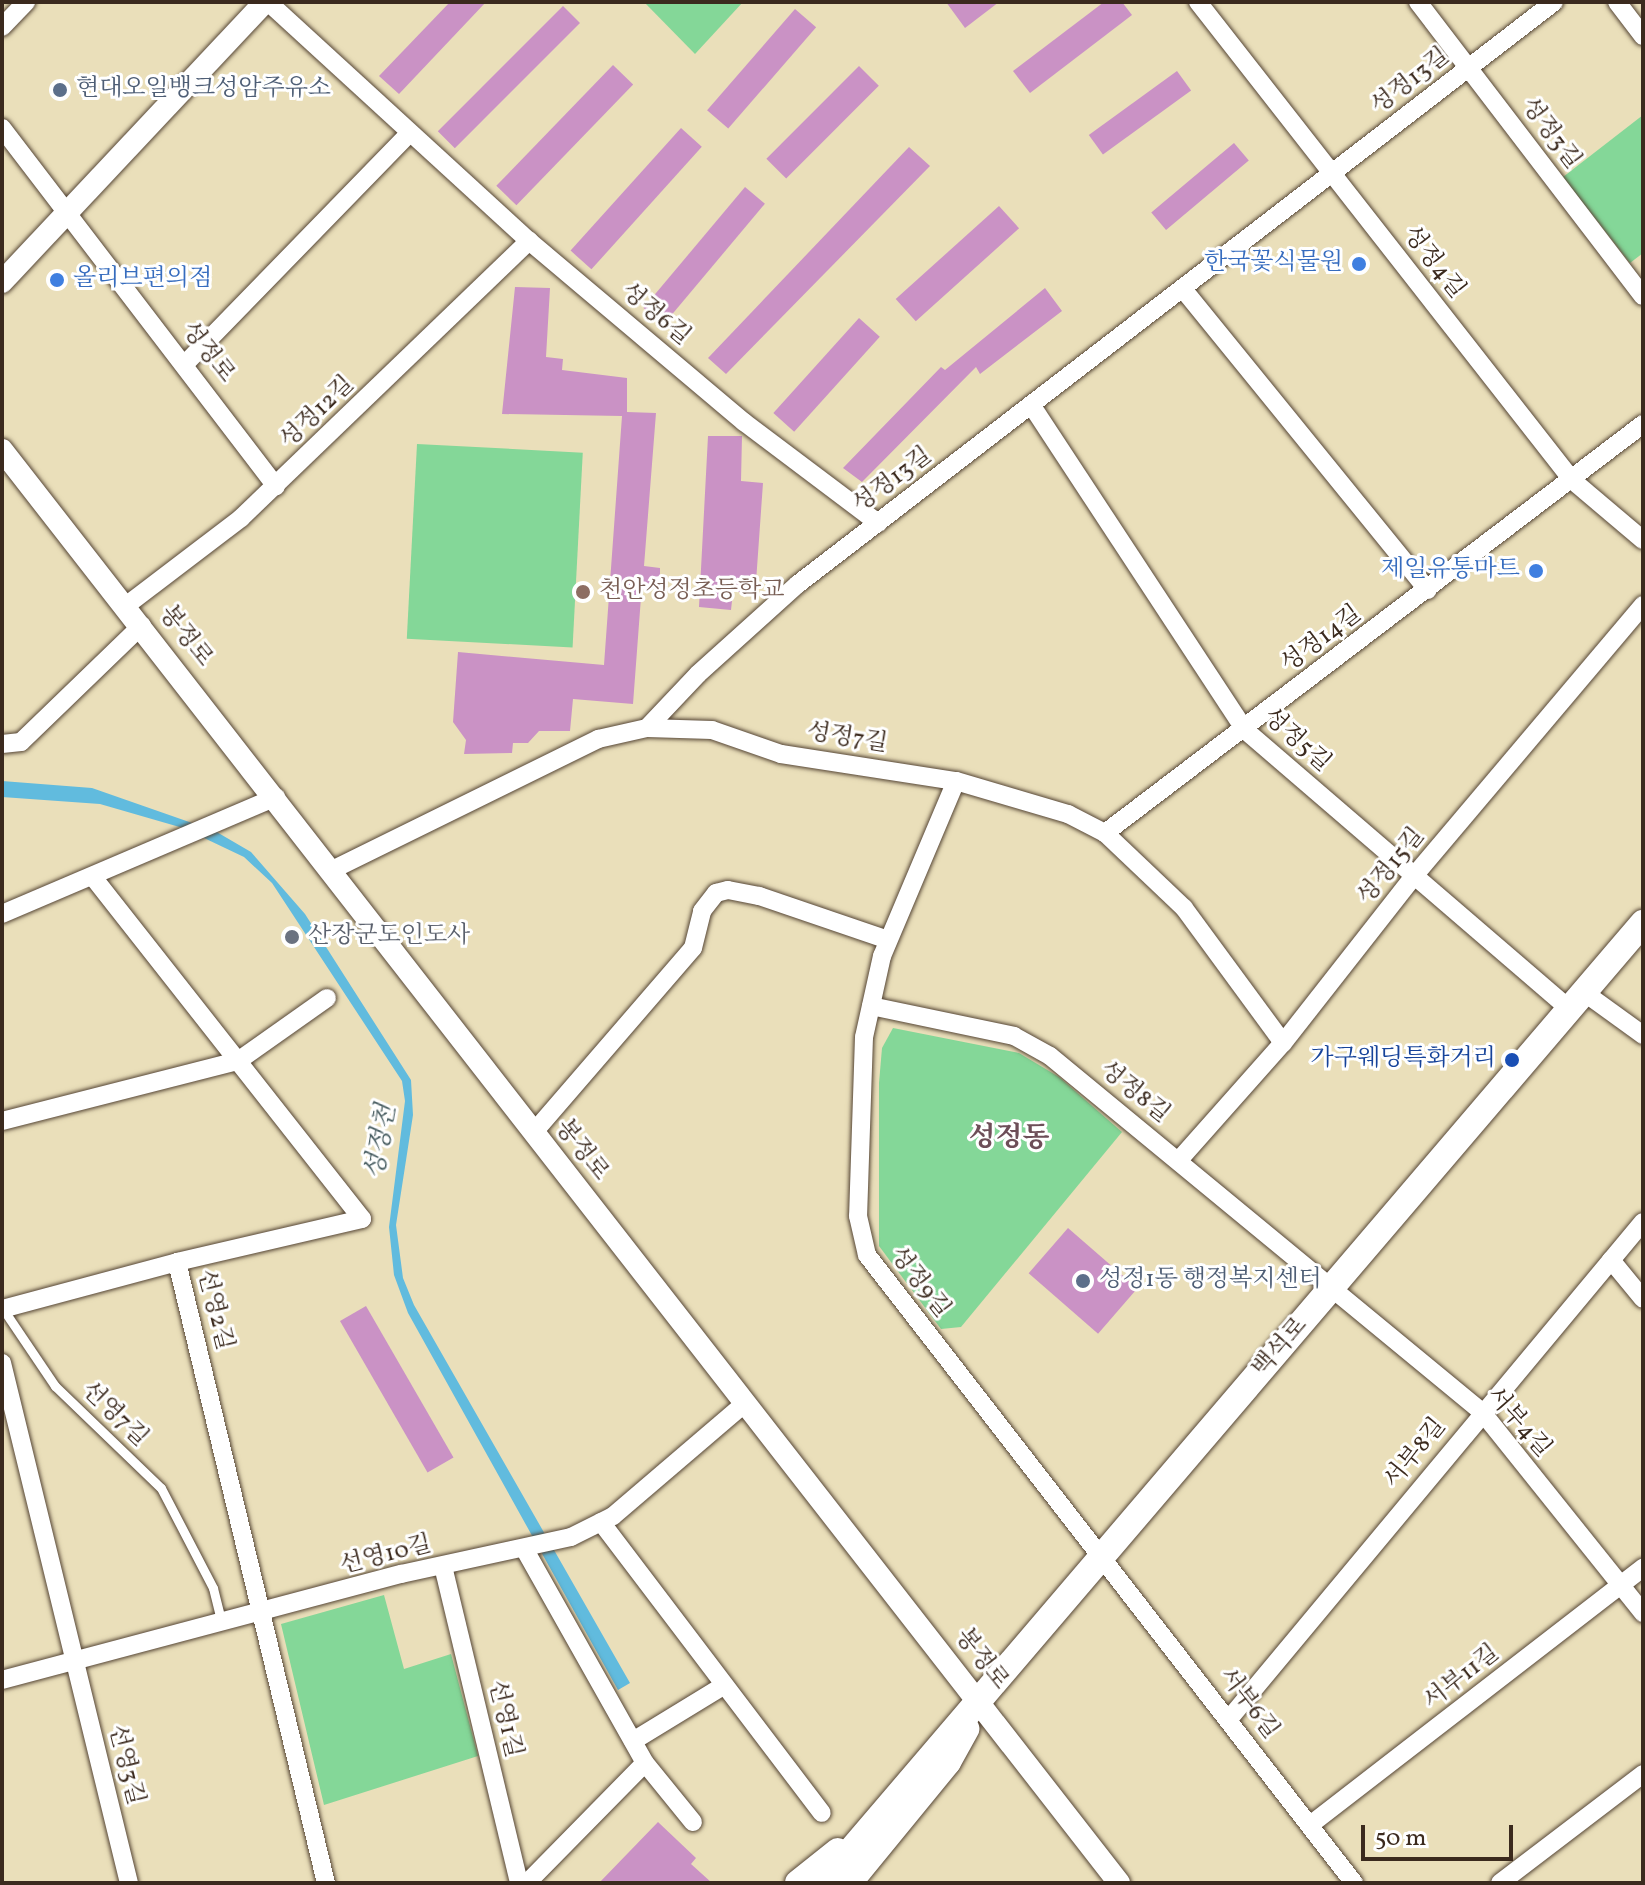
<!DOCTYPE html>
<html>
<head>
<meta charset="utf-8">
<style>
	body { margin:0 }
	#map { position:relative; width:1645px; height:1885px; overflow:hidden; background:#eadfba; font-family:Vollkorn,"Noto Serif KR",serif }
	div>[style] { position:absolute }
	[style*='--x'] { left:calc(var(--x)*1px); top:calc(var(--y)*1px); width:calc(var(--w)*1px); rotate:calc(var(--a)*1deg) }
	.green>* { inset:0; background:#84d798; transform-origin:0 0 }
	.water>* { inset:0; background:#61bbde }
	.building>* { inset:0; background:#ca92c5; transform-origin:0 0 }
	.roads { filter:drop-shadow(0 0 2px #554535) drop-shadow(0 0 2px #554535) }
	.service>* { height:9px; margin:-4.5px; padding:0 4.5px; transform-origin:4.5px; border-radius:4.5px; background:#fff }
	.minor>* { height:18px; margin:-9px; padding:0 9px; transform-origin:9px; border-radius:9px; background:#fff }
	.tertiary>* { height:22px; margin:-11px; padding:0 11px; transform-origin:11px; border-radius:11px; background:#fff }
	.secondary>* { height:26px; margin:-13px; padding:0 13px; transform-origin:13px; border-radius:13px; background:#fff }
	.dots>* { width:22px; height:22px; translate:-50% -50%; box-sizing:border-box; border:4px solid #fff; border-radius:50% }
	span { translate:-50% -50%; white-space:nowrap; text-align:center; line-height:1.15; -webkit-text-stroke:6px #fff; paint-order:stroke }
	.street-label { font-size:24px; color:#3b2a1e }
	.service-label { font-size:24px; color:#4e5e75 }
	.left { translate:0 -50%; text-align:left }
	.shop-label { font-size:24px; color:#366cbe }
	.right { translate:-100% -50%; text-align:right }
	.education-label { font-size:24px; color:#785e54 }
	.worship-label { font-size:24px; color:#5b616d }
	.transit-label { font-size:24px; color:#164399 }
	.water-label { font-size:26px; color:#485d61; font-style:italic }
	.quarter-label { font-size:28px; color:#6d4e58; font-weight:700 }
	.frame { position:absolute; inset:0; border:4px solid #3b2a1e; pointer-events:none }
	.scale { position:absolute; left:1361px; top:1825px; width:152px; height:36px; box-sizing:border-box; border:4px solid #3b2a1e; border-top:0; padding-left:10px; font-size:24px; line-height:28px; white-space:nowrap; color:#3b2a1e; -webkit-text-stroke:6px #fff; paint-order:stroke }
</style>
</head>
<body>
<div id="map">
	<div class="green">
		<div style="clip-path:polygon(644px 2px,743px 2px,695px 54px)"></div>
		<div style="clip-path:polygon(1643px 115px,1643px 253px,1630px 263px,1563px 177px)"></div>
		<div style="left:417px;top:444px;width:166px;height:195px;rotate:3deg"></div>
		<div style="clip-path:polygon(893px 1028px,1019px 1053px,1059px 1077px,1122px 1132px,961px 1327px,941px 1329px,879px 1246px,879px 1083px,882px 1048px)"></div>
		<div style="clip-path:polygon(384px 1595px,404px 1669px,451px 1654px,478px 1756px,324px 1805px,281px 1624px)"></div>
	</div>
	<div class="water">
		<div style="clip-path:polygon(2px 781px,92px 788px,215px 831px,251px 852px,305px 914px,411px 1080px,413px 1115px,396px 1225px,403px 1278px,414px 1305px,630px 1683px,618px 1690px,408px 1313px,394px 1275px,389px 1227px,405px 1101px,402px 1081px,272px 883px,244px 857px,183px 828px,100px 804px,2px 797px)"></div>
	</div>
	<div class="building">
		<div style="clip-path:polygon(450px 2px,486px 2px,399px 94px,379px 76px)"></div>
		<div style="clip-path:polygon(946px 2px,999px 2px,965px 28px)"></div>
		<div style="clip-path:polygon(1104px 2px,1122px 2px,1132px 15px,1030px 93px,1013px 71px)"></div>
		<div style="left:563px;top:6px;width:24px;height:177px;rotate:45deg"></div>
		<div style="left:795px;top:9px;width:28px;height:134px;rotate:41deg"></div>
		<div style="left:613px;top:65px;width:28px;height:168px;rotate:44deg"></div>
		<div style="left:859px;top:66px;width:28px;height:131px;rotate:45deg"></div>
		<div style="left:1177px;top:71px;width:24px;height:109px;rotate:54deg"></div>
		<div style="left:681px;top:128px;width:28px;height:165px;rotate:42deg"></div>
		<div style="left:1234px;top:143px;width:23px;height:108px;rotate:50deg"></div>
		<div style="clip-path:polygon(909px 147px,930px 166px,726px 374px,708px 358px)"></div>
		<div style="left:745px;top:187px;width:26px;height:158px;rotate:40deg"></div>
		<div style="left:999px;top:206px;width:30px;height:139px;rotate:48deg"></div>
		<div style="clip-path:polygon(515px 287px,550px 288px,546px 357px,563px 359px,562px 370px,627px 378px,627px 412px,656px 413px,644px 566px,660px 568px,660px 583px,642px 584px,633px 704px,573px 699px,570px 731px,539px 731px,528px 743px,513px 743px,512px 753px,464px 754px,466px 740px,453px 722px,458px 652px,604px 665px,622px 416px,502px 414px)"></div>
		<div style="clip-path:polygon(1045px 288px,1062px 311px,980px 374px,976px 367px,862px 482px,843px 468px,941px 367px,945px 370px)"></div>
		<div style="left:859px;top:318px;width:28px;height:128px;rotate:42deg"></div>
		<div style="clip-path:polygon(708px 436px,742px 436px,741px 481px,763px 483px,756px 582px,743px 582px,741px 592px,733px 592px,731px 610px,699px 607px)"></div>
		<div style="left:1068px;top:1228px;width:92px;height:60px;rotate:41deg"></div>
		<div style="left:366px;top:1306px;width:175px;height:30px;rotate:60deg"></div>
		<div style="clip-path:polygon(658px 1822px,696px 1858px,691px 1864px,712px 1883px,599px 1883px)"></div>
	</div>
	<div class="roads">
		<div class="service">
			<div style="--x:3;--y:1309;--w:93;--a:56"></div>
			<div style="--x:55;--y:1386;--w:147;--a:43.9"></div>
			<div style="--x:161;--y:1488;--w:113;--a:62.5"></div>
			<div style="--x:213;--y:1588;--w:37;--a:76"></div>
		</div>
		<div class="minor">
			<div style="--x:268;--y:2;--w:354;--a:42.5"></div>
			<div style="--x:529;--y:241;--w:281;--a:40.1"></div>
			<div style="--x:744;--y:422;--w:168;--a:37"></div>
			<div style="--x:1198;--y:2;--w:607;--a:51.96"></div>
			<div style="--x:1572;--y:480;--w:93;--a:40.2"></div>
			<div style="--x:1418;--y:2;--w:370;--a:52.6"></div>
			<div style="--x:1617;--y:2;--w:43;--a:52.6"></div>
			<div style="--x:2;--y:27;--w:35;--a:-46"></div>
			<div style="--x:2;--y:128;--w:451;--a:52.6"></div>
			<div style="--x:1183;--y:289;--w:388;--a:50.9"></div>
			<div style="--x:184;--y:365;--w:324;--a:-45.8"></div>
			<div style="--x:1032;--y:406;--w:388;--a:56.7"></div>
			<div style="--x:1245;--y:730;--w:429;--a:40.7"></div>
			<div style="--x:127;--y:605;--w:143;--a:-37.3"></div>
			<div style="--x:241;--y:518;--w:400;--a:-43.9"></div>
			<div style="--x:647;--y:728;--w:74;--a:-46.6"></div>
			<div style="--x:698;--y:674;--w:135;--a:-42"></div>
			<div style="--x:798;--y:584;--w:954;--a:-37.59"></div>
			<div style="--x:2;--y:744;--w:19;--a:-6"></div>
			<div style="--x:21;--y:742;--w:168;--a:-44"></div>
			<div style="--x:956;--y:781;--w:190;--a:112.9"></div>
			<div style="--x:882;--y:956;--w:83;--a:102.5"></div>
			<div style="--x:864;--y:1037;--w:179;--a:91.9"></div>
			<div style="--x:858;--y:1216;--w:40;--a:77"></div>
			<div style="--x:867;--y:1255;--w:795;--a:52.21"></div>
			<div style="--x:1105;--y:833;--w:676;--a:-37.24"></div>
			<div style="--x:332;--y:870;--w:297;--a:-26.2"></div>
			<div style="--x:598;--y:739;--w:50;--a:-12.7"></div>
			<div style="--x:647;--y:728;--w:65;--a:1.8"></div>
			<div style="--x:712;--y:730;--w:73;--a:19.2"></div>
			<div style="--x:781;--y:754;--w:177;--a:8.8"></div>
			<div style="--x:956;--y:781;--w:117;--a:16.4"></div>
			<div style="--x:1068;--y:814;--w:42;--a:27.2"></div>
			<div style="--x:1105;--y:833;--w:109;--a:43.5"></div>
			<div style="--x:1184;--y:908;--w:167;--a:53.7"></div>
			<div style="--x:93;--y:877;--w:435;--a:51.8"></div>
			<div style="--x:362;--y:1219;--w:190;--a:166.9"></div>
			<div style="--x:177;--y:1262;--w:639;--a:76.51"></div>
			<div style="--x:2;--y:914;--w:298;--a:-23.1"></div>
			<div style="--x:1585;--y:993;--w:72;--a:35.9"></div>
			<div style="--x:871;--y:1006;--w:146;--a:11.8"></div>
			<div style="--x:1014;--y:1036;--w:41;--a:29.1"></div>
			<div style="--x:1050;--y:1056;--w:560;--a:39.49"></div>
			<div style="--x:1482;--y:1412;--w:258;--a:51.3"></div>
			<div style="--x:2;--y:1121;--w:244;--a:-14.3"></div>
			<div style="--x:238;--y:1061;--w:109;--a:-35.3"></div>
			<div style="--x:534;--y:1132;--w:243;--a:-49.2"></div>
			<div style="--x:693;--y:948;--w:38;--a:-76"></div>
			<div style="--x:702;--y:911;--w:23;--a:-52"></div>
			<div style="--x:716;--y:893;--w:12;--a:-14"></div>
			<div style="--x:728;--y:890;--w:32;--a:11"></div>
			<div style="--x:759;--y:896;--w:136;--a:18.8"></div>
			<div style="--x:1179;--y:1160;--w:157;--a:-48.4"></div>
			<div style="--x:1283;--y:1043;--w:212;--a:-51.9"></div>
			<div style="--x:1414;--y:876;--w:355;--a:-49.8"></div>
			<div style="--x:1611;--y:1260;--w:50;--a:50.6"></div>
			<div style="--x:2;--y:1309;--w:181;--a:-15"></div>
			<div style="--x:2;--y:1363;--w:535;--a:76.28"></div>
			<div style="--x:601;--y:1522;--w:365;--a:52.8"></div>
			<div style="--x:525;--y:1550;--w:244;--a:60.6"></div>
			<div style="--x:645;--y:1763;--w:76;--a:50.9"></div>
			<div style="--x:443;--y:1566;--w:326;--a:76.5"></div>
			<div style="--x:2;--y:1680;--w:413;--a:-14.9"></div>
			<div style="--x:401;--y:1574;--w:174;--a:-12.3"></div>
			<div style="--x:571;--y:1537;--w:47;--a:-26.6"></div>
			<div style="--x:613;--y:1516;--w:172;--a:-40.5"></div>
			<div style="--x:1229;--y:1719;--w:647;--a:-50.21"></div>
			<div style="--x:633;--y:1741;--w:105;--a:-31.4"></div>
			<div style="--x:1310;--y:1825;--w:421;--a:-37.7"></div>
			<div style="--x:527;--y:1883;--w:168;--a:-45.5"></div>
			<div style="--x:1500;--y:1883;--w:180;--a:-37.3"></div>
		</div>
		<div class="tertiary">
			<div style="--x:2;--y:282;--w:384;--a:-46.8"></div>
			<div style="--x:2;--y:450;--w:1817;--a:52.06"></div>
		</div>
		<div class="secondary">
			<div style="--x:798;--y:1883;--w:51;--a:-38.7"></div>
			<div style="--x:823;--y:1883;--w:1263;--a:-49.5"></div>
			<div style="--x:849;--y:1883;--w:156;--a:-50.7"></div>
			<div style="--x:948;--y:1762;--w:38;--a:-61"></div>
		</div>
	</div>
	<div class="dots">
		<div style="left:60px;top:90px;background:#5c6f8a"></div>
		<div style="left:1359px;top:264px;background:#3f7fe0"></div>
		<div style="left:57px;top:280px;background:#3f7fe0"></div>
		<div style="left:1536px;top:571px;background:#3f7fe0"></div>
		<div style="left:583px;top:592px;background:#8d6e63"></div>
		<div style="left:292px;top:937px;background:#6b7280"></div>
		<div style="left:1512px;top:1060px;background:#1a4fb4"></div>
		<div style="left:1083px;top:1281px;background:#5c6f8a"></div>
	</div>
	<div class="street-label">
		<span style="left:1411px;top:82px;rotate:-38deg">성정13길</span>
		<span style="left:1550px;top:134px;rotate:53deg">성정3길</span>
		<span style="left:1433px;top:263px;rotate:52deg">성정4길</span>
		<span style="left:655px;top:315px;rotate:40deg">성정6길</span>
		<span style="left:207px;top:353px;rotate:52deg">성정로</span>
		<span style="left:318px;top:413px;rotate:-44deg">성정12길</span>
		<span style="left:893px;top:481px;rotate:-37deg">성정13길</span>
		<span style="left:185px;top:637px;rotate:52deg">봉정로</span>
		<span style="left:1322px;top:640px;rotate:-37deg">성정14길</span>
		<span style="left:847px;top:739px;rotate:9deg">성정7길</span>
		<span style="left:1296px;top:741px;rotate:42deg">성정5길</span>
		<span style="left:1392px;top:867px;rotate:-51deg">성정15길</span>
		<span style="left:1134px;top:1093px;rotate:39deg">성정8길</span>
		<span style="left:581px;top:1151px;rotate:52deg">봉정로</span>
		<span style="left:919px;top:1283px;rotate:52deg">성정9길</span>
		<span style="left:214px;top:1310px;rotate:76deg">선영2길</span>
		<span style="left:1281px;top:1348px;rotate:-49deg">백석로</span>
		<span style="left:114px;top:1415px;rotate:44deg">선영7길</span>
		<span style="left:1518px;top:1423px;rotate:49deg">서부4길</span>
		<span style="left:1416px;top:1454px;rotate:-51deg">서부8길</span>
		<span style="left:386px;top:1556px;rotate:-14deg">선영10길</span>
		<span style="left:981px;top:1660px;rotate:52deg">봉정로</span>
		<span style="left:1462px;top:1678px;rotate:-38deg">서부11길</span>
		<span style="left:1248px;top:1704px;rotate:53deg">서부6길</span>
		<span style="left:504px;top:1719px;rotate:77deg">선영1길</span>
		<span style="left:125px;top:1765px;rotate:76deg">선영3길</span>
	</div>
	<div class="service-label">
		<span class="left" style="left:76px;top:90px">현대오일뱅크성암주유소</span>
		<span class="left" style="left:1099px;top:1281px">성정1동 행정복지센터</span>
	</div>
	<div class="shop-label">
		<span class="right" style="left:1343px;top:264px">한국꽃식물원</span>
		<span class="left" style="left:73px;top:280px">올리브편의점</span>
		<span class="right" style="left:1520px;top:571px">제일유통마트</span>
	</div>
	<div class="education-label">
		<span class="left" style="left:599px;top:592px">천안성정초등학교</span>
	</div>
	<div class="worship-label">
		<span class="left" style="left:308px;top:937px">산장군도인도사</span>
	</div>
	<div class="transit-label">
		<span class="right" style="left:1496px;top:1060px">가구웨딩특화거리</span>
	</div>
	<div class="water-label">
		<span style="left:382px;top:1142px;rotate:-80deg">성정천</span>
	</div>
	<div class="quarter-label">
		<span style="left:1009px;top:1139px">성정동</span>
	</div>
	<div class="frame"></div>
	<div class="scale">50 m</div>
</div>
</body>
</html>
